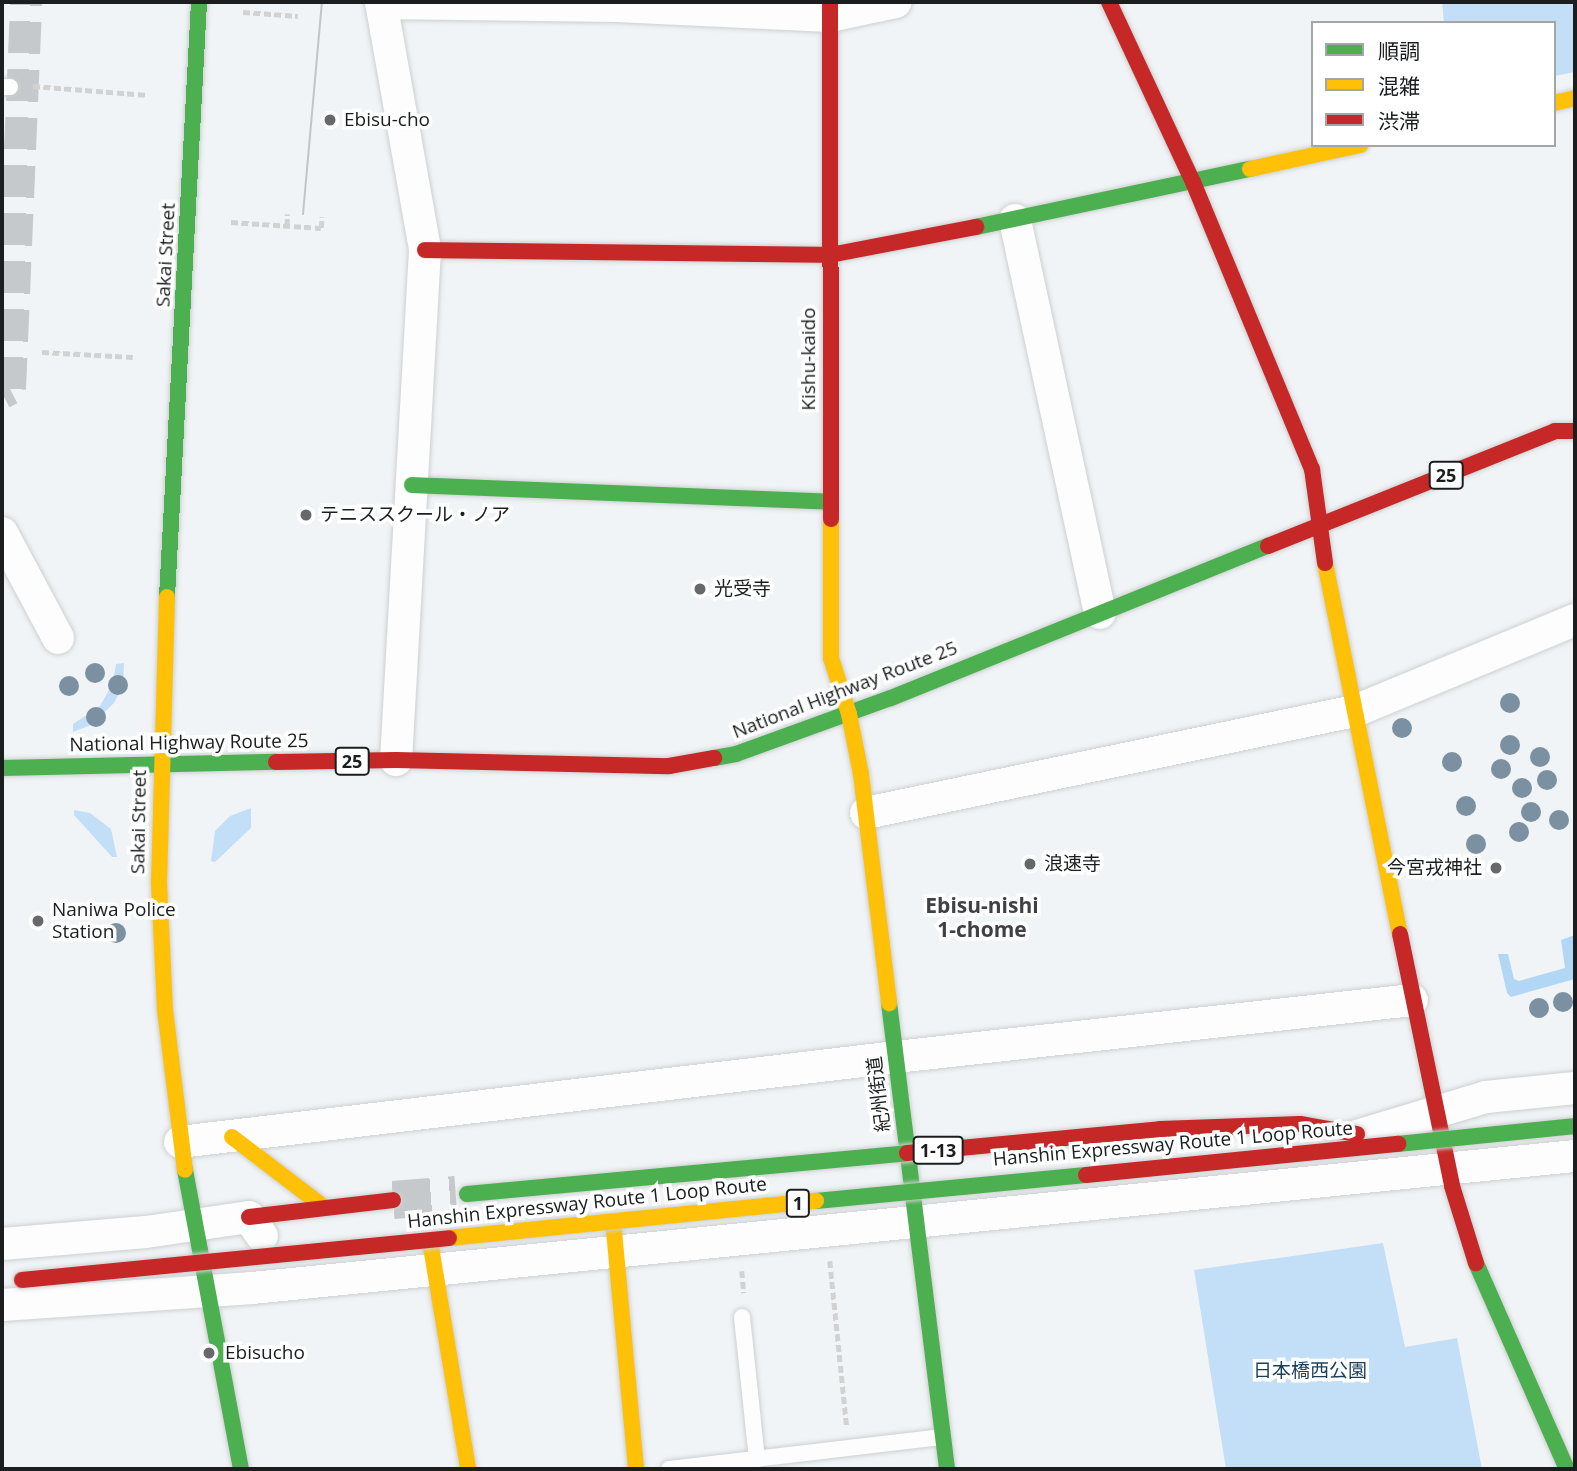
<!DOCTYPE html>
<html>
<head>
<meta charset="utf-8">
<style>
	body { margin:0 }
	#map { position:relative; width:1577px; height:1471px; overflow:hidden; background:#f1f4f6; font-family:"Open Sans","Noto Sans JP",sans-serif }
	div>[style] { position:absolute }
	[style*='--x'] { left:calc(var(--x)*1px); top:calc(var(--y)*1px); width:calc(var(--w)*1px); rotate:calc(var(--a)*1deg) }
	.green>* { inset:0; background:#c2dff7 }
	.forest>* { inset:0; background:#b2d7f5 }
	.street-tunnel>* { height:32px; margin-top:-16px; transform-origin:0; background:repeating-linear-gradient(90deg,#c6c9cb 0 32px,transparent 0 48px) }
	.highway-tunnel>* { height:38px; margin-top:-19px; transform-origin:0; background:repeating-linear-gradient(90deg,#c6c9cb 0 38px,transparent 0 57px) }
	.path>* { height:4.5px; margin-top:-2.25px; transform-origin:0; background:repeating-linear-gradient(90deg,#d2d2d2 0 7px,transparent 0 10.5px) }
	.roads { filter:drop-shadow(0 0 2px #cdd0d1) drop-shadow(0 0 2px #cdd0d1) }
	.lane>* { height:16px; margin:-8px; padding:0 8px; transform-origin:8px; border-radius:8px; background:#fdfdfe }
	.street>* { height:32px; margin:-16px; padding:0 16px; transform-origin:16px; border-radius:16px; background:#fdfdfe }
	.fast>* { height:16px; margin:-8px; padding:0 8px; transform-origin:8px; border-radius:8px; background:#4caf50 }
	.slow>* { height:16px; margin:-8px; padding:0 8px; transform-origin:8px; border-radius:8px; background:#ffc107 }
	.jam>* { height:16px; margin:-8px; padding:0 8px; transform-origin:8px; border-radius:8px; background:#c62828 }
	.tram>* { height:2px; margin:-1px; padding:0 1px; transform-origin:1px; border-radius:1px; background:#c4c4c5 }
	.bridges { filter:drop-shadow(0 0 2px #cdd0d1) drop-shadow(0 0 2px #cdd0d1) }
	.fast-bridge>* { height:16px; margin:-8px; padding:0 8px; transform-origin:8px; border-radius:8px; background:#4caf50 }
	.slow-bridge>* { height:16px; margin:-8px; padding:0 8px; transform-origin:8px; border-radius:8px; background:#ffc107 }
	.jam-bridge>* { height:16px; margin:-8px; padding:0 8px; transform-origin:8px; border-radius:8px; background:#c62828 }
	.trees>* { width:20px; height:20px; margin:-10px; border-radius:50%; background:#7b90a0 }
	.dots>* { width:19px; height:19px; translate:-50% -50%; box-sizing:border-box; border:4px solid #fff; border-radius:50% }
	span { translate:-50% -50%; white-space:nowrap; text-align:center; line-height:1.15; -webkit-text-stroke:7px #fff; paint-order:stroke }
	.shield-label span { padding:2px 5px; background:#fff; border:2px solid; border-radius:5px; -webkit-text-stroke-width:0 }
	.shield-label { font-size:18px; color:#1b1d1e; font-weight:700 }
	.poi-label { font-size:19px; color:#1b1d1e }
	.left { translate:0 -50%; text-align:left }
	.right { translate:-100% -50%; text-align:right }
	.street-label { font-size:19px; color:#1b1d1e }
	.park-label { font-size:19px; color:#1b3e59 }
	.neighbourhood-label { font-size:21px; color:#3e4246; font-weight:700 }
	.frame { position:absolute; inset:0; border:4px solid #1b1d1e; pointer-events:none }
	.legend { position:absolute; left:1311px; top:21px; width:245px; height:126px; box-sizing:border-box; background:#fff; border:2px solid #a4a5a5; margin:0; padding:9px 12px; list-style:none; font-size:21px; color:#1b1d1e }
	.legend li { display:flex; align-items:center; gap:14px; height:35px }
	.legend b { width:35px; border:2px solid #a4a5a5 }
</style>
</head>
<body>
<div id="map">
	<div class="green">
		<div style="clip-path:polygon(1442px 2px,1575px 2px,1575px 72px,1554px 76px,1554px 23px,1444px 23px)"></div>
		<div style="clip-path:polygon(124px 663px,123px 686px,114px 703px,91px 725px,73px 732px,73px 724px,100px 706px,113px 683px,116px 664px)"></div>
		<div style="clip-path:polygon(251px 808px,251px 828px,215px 862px,211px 861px,215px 831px,230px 816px)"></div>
		<div style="clip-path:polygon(74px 810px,90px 813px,111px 829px,117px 857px,112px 857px,74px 815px)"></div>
		<div style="clip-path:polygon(1383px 1243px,1405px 1347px,1457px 1338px,1482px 1469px,1226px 1469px,1194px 1270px)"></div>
	</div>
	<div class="forest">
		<div style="clip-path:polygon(1575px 935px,1575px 979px,1511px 997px,1507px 993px,1498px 954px,1508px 954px,1514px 979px,1519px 981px,1565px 968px,1561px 940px)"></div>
	</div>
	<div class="street-tunnel">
		<div style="--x:2;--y:393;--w:9;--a:-27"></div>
		<div style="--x:10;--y:389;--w:387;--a:-87.6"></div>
	</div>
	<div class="highway-tunnel">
		<div style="--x:393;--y:1200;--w:63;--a:-4.5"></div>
	</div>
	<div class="path">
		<div style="--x:243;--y:12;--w:55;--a:4.2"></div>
		<div style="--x:33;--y:86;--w:115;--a:4.5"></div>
		<div style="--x:231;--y:222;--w:90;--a:3.8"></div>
		<div style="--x:321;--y:228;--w:11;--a:-85"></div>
		<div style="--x:287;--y:226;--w:12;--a:-90"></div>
		<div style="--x:42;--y:352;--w:91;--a:3.1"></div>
		<div style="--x:830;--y:1261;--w:167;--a:84.2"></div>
		<div style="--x:742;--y:1271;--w:22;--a:85"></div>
	</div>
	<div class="roads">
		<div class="lane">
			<div style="--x:2;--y:87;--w:8;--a:0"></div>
			<div style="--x:742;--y:1317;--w:143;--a:84"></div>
			<div style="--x:669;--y:1469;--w:274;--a:-6.7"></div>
		</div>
		<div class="street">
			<div style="--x:381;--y:2;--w:252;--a:79.9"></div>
			<div style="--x:425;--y:250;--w:511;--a:93.25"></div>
			<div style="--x:381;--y:3;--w:236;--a:0.7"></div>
			<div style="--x:617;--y:6;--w:213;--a:2.7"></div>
			<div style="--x:830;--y:16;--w:67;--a:-12"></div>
			<div style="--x:1015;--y:220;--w:402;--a:77.8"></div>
			<div style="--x:2;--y:533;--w:119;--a:61.9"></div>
			<div style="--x:866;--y:813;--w:500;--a:-11.8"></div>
			<div style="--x:1355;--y:711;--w:238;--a:-22.5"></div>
			<div style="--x:1350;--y:1138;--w:142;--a:-16.8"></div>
			<div style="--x:1486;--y:1097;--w:89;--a:-5.8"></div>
			<div style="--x:180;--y:1142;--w:721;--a:-6.77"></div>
			<div style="--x:896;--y:1057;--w:519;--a:-6.3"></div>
			<div style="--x:2;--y:1244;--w:144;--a:-4.8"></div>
			<div style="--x:146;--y:1232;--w:104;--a:-8.3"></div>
			<div style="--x:249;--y:1217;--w:23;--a:56"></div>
			<div style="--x:2;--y:1305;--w:251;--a:-3.9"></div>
			<div style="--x:252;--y:1288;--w:1330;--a:-5.7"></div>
		</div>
		<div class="fast">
			<div style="--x:976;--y:227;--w:280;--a:-12"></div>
			<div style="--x:412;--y:485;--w:418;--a:2.3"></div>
			<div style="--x:167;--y:597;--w:596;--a:-86.92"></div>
			<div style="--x:714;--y:758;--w:22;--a:-10"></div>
			<div style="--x:736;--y:754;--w:165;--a:-19.9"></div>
			<div style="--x:891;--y:698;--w:406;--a:-22"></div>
			<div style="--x:2;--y:768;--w:274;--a:-1.3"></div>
			<div style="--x:889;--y:1003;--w:470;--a:82.9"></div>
			<div style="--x:185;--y:1170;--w:304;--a:79.4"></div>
			<div style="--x:1476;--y:1263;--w:225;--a:66.2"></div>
		</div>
		<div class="slow">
			<div style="--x:1554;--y:103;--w:22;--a:-13"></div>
			<div style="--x:1250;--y:169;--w:113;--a:-12.3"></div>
			<div style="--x:831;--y:519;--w:139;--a:90"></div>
			<div style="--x:831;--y:658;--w:59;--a:72.2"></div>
			<div style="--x:849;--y:714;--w:61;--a:78.7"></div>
			<div style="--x:861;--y:774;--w:231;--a:83"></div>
			<div style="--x:1325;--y:563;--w:379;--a:78.6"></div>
			<div style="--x:167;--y:597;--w:286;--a:91.6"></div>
			<div style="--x:159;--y:883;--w:127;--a:87.3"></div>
			<div style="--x:165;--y:1010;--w:161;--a:82.9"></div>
			<div style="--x:232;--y:1137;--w:116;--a:37.3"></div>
			<div style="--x:614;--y:1231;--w:239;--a:84.7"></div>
			<div style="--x:431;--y:1247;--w:225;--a:80.5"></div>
		</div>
		<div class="jam">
			<div style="--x:830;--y:2;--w:517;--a:89.89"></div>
			<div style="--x:1109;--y:2;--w:199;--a:65"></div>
			<div style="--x:1193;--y:182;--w:311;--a:67.5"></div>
			<div style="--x:1312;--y:469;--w:95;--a:82.1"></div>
			<div style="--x:425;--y:250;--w:405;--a:0.7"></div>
			<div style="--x:830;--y:255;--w:149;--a:-10.9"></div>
			<div style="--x:1268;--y:546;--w:309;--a:-21.8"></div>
			<div style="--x:1555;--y:431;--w:20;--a:0"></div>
			<div style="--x:276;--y:762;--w:120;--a:-1"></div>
			<div style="--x:396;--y:760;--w:273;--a:1.3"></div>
			<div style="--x:669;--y:766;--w:46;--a:-10.1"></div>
			<div style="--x:1400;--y:934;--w:257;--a:78.3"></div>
			<div style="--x:1452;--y:1186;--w:81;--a:72.7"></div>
			<div style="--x:249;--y:1217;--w:145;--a:-6.7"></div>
		</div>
	</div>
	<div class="tram">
		<div style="--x:303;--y:214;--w:213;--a:-84.9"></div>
	</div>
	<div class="bridges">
		<div class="fast-bridge">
			<div style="--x:1398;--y:1144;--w:178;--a:-5.8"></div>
			<div style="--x:467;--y:1194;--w:442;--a:-5.3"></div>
			<div style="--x:816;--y:1201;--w:271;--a:-5.5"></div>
		</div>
		<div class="slow-bridge">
			<div style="--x:449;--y:1238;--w:369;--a:-5.8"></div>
		</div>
		<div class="jam-bridge">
			<div style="--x:907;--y:1153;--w:254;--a:-5.4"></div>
			<div style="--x:1160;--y:1129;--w:140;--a:-2"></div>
			<div style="--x:1300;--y:1124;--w:58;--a:10"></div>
			<div style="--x:1086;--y:1175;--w:314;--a:-5.7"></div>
			<div style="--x:22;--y:1280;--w:429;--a:-5.6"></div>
		</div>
	</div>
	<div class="trees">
		<div style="left:95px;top:673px"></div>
		<div style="left:118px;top:685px"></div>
		<div style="left:69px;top:686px"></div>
		<div style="left:1510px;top:703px"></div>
		<div style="left:96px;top:717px"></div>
		<div style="left:1402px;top:728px"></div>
		<div style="left:1510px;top:745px"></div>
		<div style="left:1540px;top:757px"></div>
		<div style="left:1452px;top:762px"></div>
		<div style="left:1501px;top:769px"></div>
		<div style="left:1547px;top:780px"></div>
		<div style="left:1522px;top:788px"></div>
		<div style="left:1466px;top:806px"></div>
		<div style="left:1531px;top:812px"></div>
		<div style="left:1559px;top:820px"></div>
		<div style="left:1519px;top:832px"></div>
		<div style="left:1476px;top:844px"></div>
		<div style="left:116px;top:933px"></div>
		<div style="left:1563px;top:1002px"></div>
		<div style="left:1539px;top:1008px"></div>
	</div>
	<div class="dots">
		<div style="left:330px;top:120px;background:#66686a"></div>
		<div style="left:306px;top:515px;background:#66686a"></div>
		<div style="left:700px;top:589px;background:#66686a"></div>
		<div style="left:1030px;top:864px;background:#66686a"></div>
		<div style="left:1496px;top:868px;background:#66686a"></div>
		<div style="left:38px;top:921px;background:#66686a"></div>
		<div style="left:209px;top:1353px;background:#66686a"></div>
	</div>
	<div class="shield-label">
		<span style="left:1446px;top:475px">25</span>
		<span style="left:352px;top:761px">25</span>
		<span style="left:938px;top:1150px">1-13</span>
		<span style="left:798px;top:1203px">1</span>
	</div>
	<div class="poi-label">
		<span class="left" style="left:344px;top:120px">Ebisu-cho</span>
		<span class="left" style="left:320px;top:515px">テニススクール・ノア</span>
		<span class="left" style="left:714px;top:589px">光受寺</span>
		<span class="left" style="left:1044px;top:864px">浪速寺</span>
		<span class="right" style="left:1482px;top:868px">今宮戎神社</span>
		<span class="left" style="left:52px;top:921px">Naniwa Police<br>Station</span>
		<span class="left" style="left:225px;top:1353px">Ebisucho</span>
	</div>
	<div class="street-label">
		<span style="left:166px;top:255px;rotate:-87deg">Sakai Street</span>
		<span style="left:809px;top:359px;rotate:-90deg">Kishu-kaido</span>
		<span style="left:845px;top:690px;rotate:-21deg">National Highway Route 25</span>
		<span style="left:189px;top:743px;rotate:-1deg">National Highway Route 25</span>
		<span style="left:139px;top:822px;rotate:-89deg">Sakai Street</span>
		<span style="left:879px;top:1094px;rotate:-97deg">紀州街道</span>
		<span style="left:1173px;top:1144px;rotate:-5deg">Hanshin Expressway Route 1 Loop Route</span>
		<span style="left:587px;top:1203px;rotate:-6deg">Hanshin Expressway Route 1 Loop Route</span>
	</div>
	<div class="park-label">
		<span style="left:1310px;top:1371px">日本橋西公園</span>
	</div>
	<div class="neighbourhood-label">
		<span style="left:982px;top:917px">Ebisu-nishi<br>1-chome</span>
	</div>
	<div class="frame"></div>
	<ul class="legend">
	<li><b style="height:9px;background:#4caf50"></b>順調</li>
	<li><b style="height:9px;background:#ffc107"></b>混雑</li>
	<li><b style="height:9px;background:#c62828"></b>渋滞</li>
	</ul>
</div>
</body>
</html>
